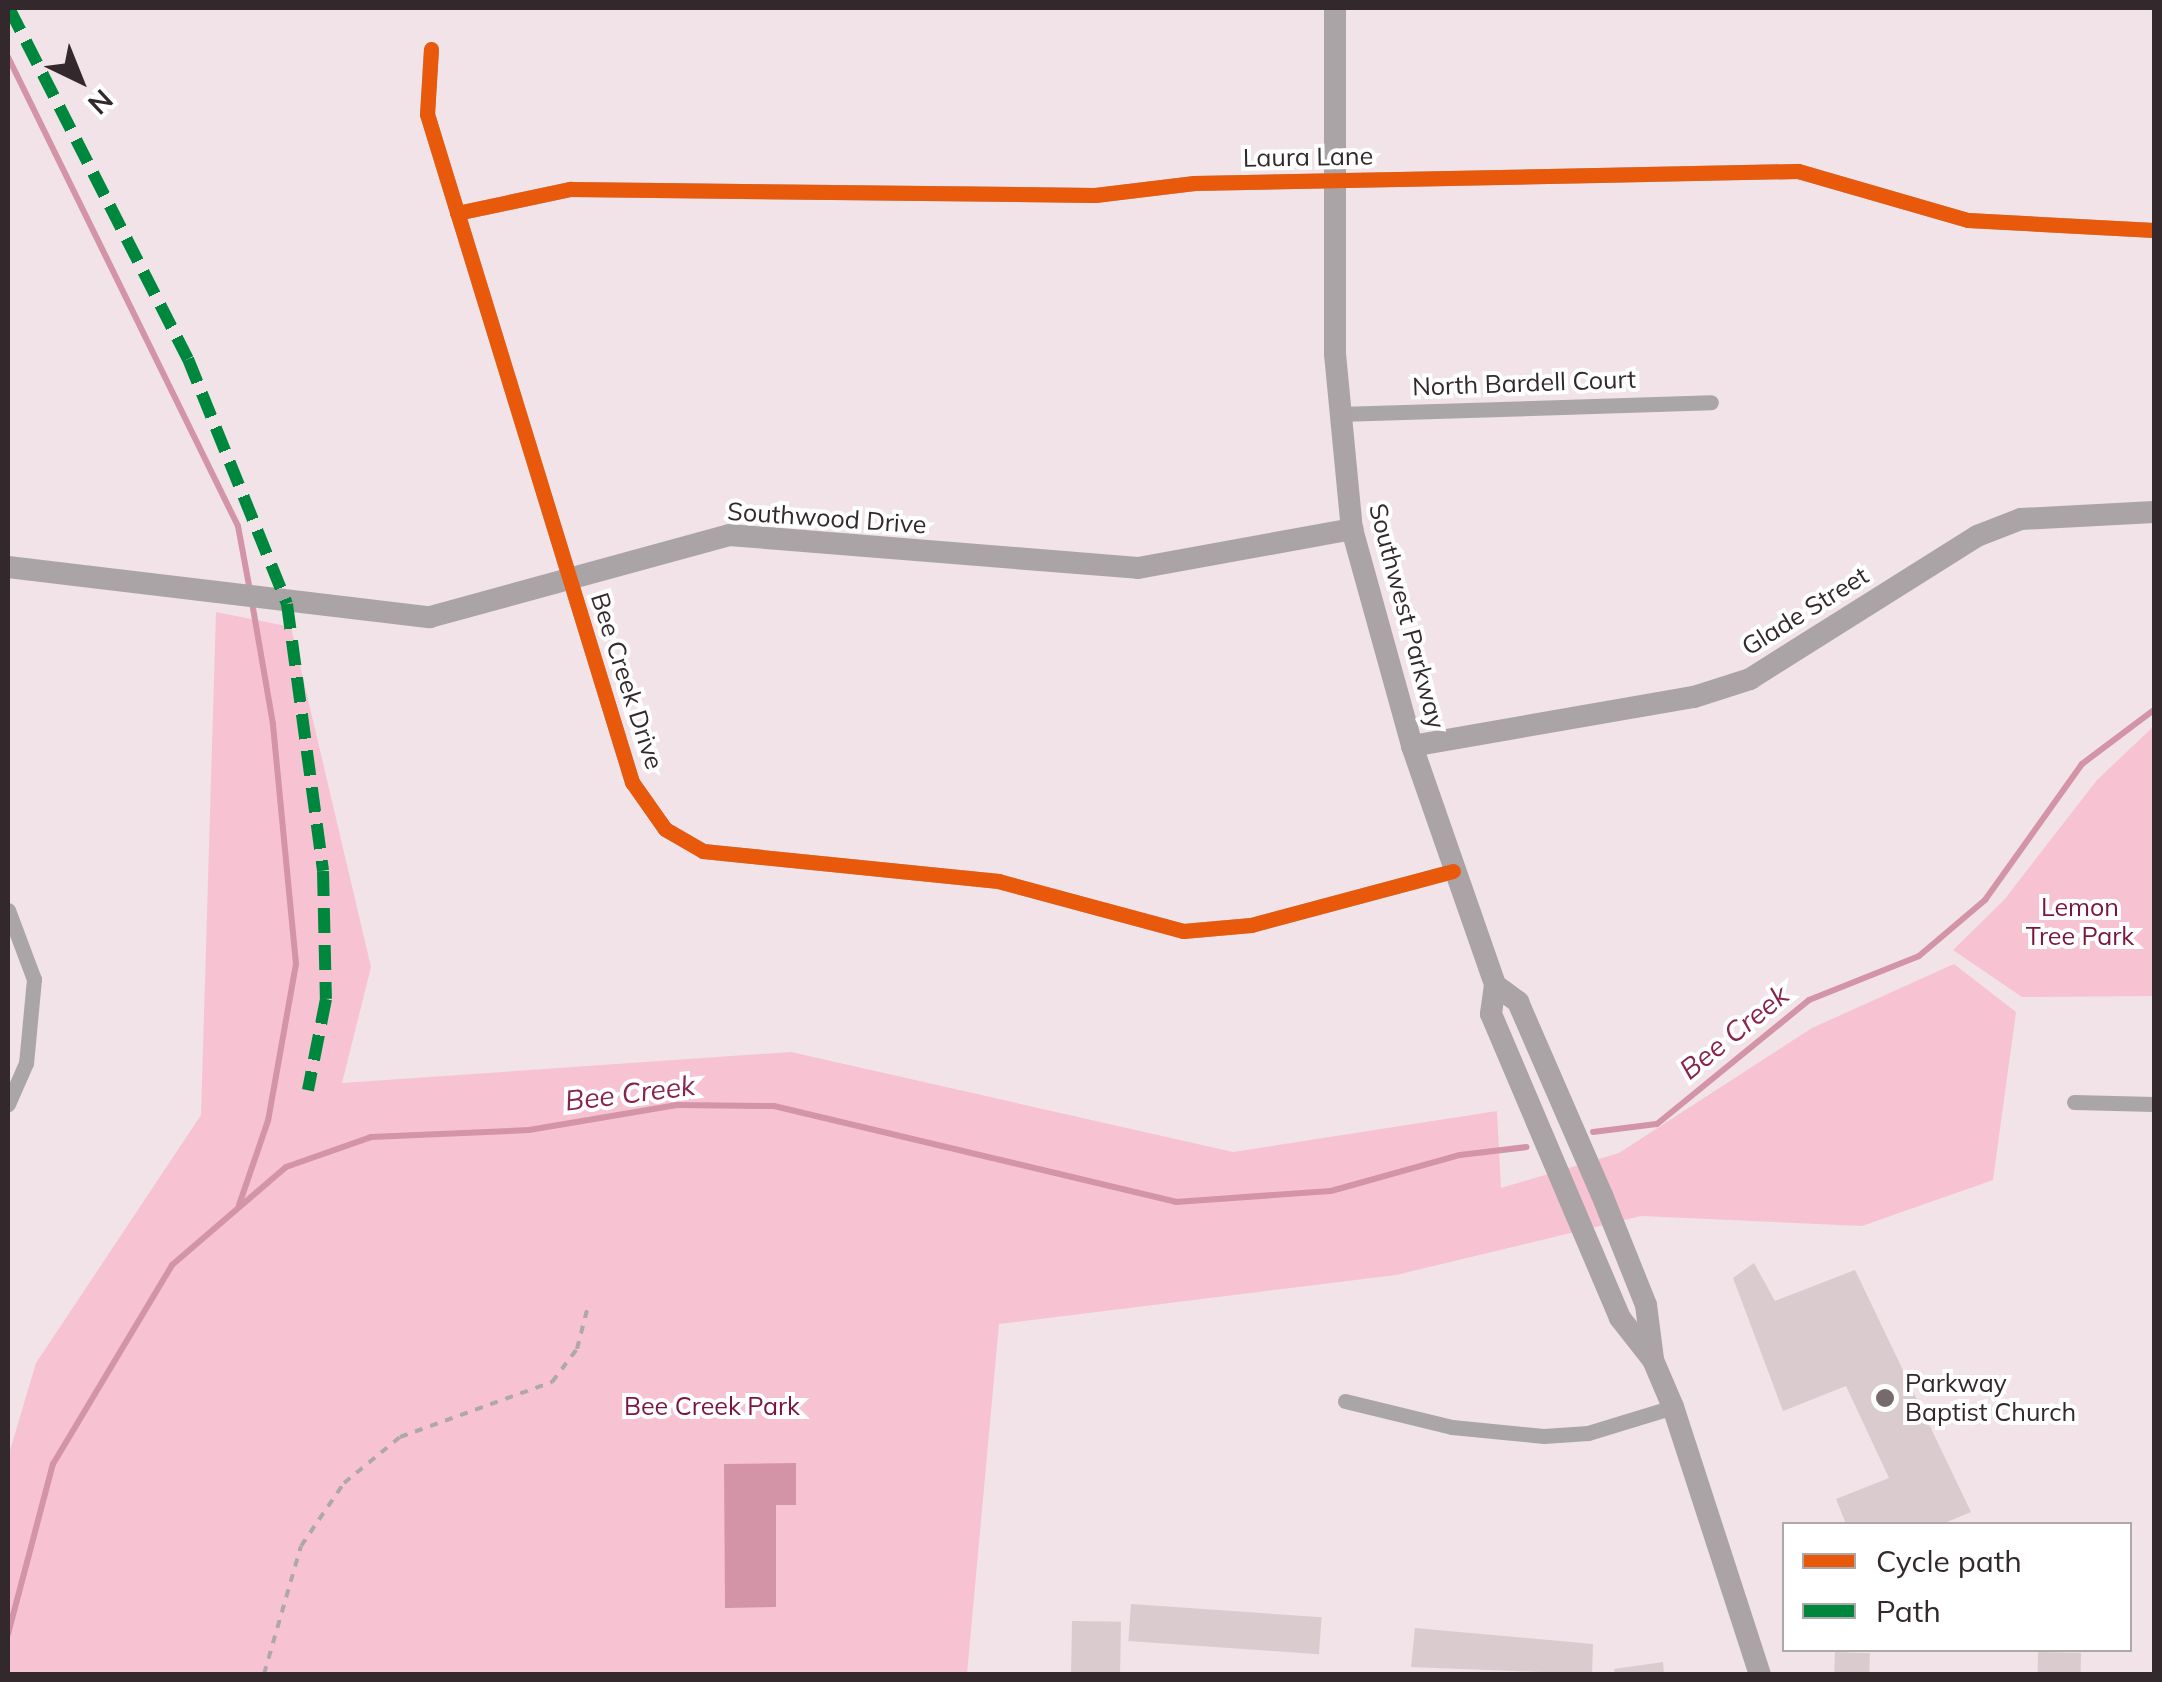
<!DOCTYPE html>
<html>
<head>
<meta charset="utf-8">
<style>
	body { margin:0 }
	#map { position:relative; width:2162px; height:1682px; overflow:hidden; background:#f1e3e7; font-family:Mulish,sans-serif }
	div>[style] { position:absolute }
	[style*='--x'] { left:calc(var(--x)*1px); top:calc(var(--y)*1px); width:calc(var(--w)*1px); rotate:calc(var(--a)*1deg) }
	.green>* { inset:0; background:#f7c3d2 }
	.water>* { inset:0; background:#d394a8 }
	.stream>* { height:6px; margin:-3px; padding:0 3px; transform-origin:3px; border-radius:3px; background:#d394a8 }
	.building>* { inset:0; background:#dacbcf; transform-origin:0 0 }
	.path>* { height:4px; margin-top:-2px; transform-origin:0; background:repeating-linear-gradient(90deg,#afa8ab 0 8px,transparent 0 16px) }
	.street>* { height:15px; margin:-7.5px; padding:0 7.5px; transform-origin:7.5px; border-radius:7.5px; background:#aaa6a7 }
	.secondary>* { height:22px; margin:-11px; padding:0 11px; transform-origin:11px; border-radius:11px; background:#aba4a6 }
	.quiet>* { height:12px; margin-top:-6px; transform-origin:0; background:repeating-linear-gradient(90deg,#00873e 0 25px,transparent 0 37px) }
	.cycleway>* { height:15px; margin:-7.5px; padding:0 7.5px; transform-origin:7.5px; border-radius:7.5px; background:#e8590c }
	.dots>* { width:28px; height:28px; translate:-50% -50%; box-sizing:border-box; border:5px solid #fff; border-radius:50% }
	span { translate:-50% -50%; white-space:nowrap; text-align:center; line-height:1.15; -webkit-text-stroke:8px #fff; paint-order:stroke }
	.street-label { font-size:25px; color:#33292c }
	.park-label { font-size:25px; color:#7b1441 }
	.poi-label { font-size:25px; color:#33292c }
	.left { translate:0 -50%; text-align:left }
	.water-label { font-size:28px; color:#88234d; font-style:italic }
	.frame { position:absolute; inset:0; border:10px solid #33292c; pointer-events:none }
	.legend { position:absolute; left:1782px; top:1522px; width:350px; height:130px; box-sizing:border-box; background:#fff; border:2px solid #ada9ab; margin:0; padding:12px 18px; list-style:none; font-size:30px; color:#33292c }
	.legend li { display:flex; align-items:center; gap:20px; height:50px }
	.legend b { width:50px; border:2px solid #ada9ab }
	.north { position:absolute; left:30px; top:30px; width:100px; height:100px; -webkit-text-stroke:8px #fff; paint-order:stroke; rotate:137deg; font-size:28px; font-weight:700; line-height:40px; text-align:center; color:#33292c }
	.north::after { content:''; display:block; margin:auto; width:35px; height:45px; background:#33292c; clip-path:polygon(50% 0,100% 100%,50% 72%,0 100%) }
</style>
</head>
<body>
<div id="map">
	<div class="green">
		<div style="clip-path:polygon(216px 612px,291px 627px,371px 967px,342px 1083px,791px 1052px,1233px 1152px,1497px 1111px,1501px 1188px,1619px 1153px,1812px 1028px,1954px 964px,2016px 1012px,1993px 1180px,1862px 1226px,1641px 1216px,1396px 1275px,999px 1324px,967px 1674px,8px 1674px,8px 1457px,36px 1363px,201px 1115px)"></div>
		<div style="clip-path:polygon(2154px 726px,2154px 996px,2022px 997px,1953px 950px,2004px 900px,2097px 780px)"></div>
	</div>
	<div class="water">
		<div style="clip-path:polygon(796px 1463px,796px 1505px,776px 1505px,776px 1607px,725px 1608px,724px 1464px)"></div>
	</div>
	<div class="stream">
		<div style="--x:8;--y:57;--w:522;--a:63.88"></div>
		<div style="--x:238;--y:526;--w:66;--a:79.5"></div>
		<div style="--x:1593;--y:1132;--w:64;--a:-7.1"></div>
		<div style="--x:1657;--y:1124;--w:196;--a:-39.2"></div>
		<div style="--x:1809;--y:1000;--w:118;--a:-21.8"></div>
		<div style="--x:1919;--y:956;--w:87;--a:-40.3"></div>
		<div style="--x:1985;--y:900;--w:167;--a:-54.5"></div>
		<div style="--x:2082;--y:764;--w:90;--a:-36.9"></div>
		<div style="--x:239;--y:1205;--w:89;--a:-71"></div>
		<div style="--x:268;--y:1121;--w:159;--a:-79.9"></div>
		<div style="--x:296;--y:964;--w:241;--a:-95.5"></div>
		<div style="--x:273;--y:724;--w:123;--a:-99.8"></div>
		<div style="--x:8;--y:1634;--w:176;--a:-75.2"></div>
		<div style="--x:53;--y:1464;--w:232;--a:-59.1"></div>
		<div style="--x:172;--y:1265;--w:150;--a:-40.7"></div>
		<div style="--x:286;--y:1167;--w:90;--a:-19.4"></div>
		<div style="--x:371;--y:1137;--w:158;--a:-2.5"></div>
		<div style="--x:529;--y:1130;--w:150;--a:-9.6"></div>
		<div style="--x:677;--y:1105;--w:97;--a:0.6"></div>
		<div style="--x:774;--y:1106;--w:413;--a:13.4"></div>
		<div style="--x:1176;--y:1202;--w:155;--a:-4.1"></div>
		<div style="--x:1331;--y:1191;--w:134;--a:-15.6"></div>
		<div style="--x:1460;--y:1155;--w:67;--a:-6.8"></div>
	</div>
	<div class="building">
		<div style="clip-path:polygon(1754px 1263px,1775px 1301px,1855px 1270px,1971px 1512px,1942px 1524px,1846px 1524px,1836px 1499px,1889px 1478px,1846px 1386px,1783px 1411px,1733px 1278px)"></div>
		<div style="left:1131px;top:1604px;width:191px;height:37px;rotate:4deg"></div>
		<div style="left:1072px;top:1621px;width:49px;height:53px;rotate:1deg"></div>
		<div style="clip-path:polygon(1415px 1628px,1593px 1644px,1592px 1674px,1411px 1667px)"></div>
		<div style="left:1835px;top:1652px;width:35px;height:22px;rotate:2deg"></div>
		<div style="left:2038px;top:1652px;width:43px;height:22px;rotate:1deg"></div>
		<div style="clip-path:polygon(1663px 1662px,1664px 1674px,1615px 1674px,1614px 1669px)"></div>
	</div>
	<div class="path">
		<div style="--x:264;--y:1674;--w:133;--a:-73.9"></div>
		<div style="--x:301;--y:1546;--w:76;--a:-55.7"></div>
		<div style="--x:344;--y:1483;--w:72;--a:-39.4"></div>
		<div style="--x:400;--y:1437;--w:162;--a:-19.9"></div>
		<div style="--x:552;--y:1382;--w:41;--a:-52.9"></div>
		<div style="--x:577;--y:1349;--w:40;--a:-75.6"></div>
	</div>
	<div class="street">
		<div style="--x:431;--y:49;--w:65;--a:93.5"></div>
		<div style="--x:427;--y:114;--w:699;--a:72.94"></div>
		<div style="--x:632;--y:782;--w:57;--a:54.9"></div>
		<div style="--x:665;--y:829;--w:44;--a:30.1"></div>
		<div style="--x:703;--y:851;--w:297;--a:5.8"></div>
		<div style="--x:998;--y:881;--w:192;--a:15.1"></div>
		<div style="--x:1183;--y:931;--w:68;--a:-5"></div>
		<div style="--x:1251;--y:925;--w:209;--a:-15"></div>
		<div style="--x:457;--y:213;--w:116;--a:-12"></div>
		<div style="--x:570;--y:189;--w:525;--a:0.65"></div>
		<div style="--x:1095;--y:195;--w:100;--a:-6.9"></div>
		<div style="--x:1194;--y:183;--w:604;--a:-1.14"></div>
		<div style="--x:1798;--y:171;--w:177;--a:16.1"></div>
		<div style="--x:1968;--y:220;--w:186;--a:3.1"></div>
		<div style="--x:1339;--y:414;--w:372;--a:-1.8"></div>
		<div style="--x:8;--y:910;--w:74;--a:69.4"></div>
		<div style="--x:34;--y:979;--w:84;--a:95.4"></div>
		<div style="--x:26;--y:1063;--w:45;--a:113.7"></div>
		<div style="--x:2074;--y:1102;--w:80;--a:1.4"></div>
		<div style="--x:1345;--y:1401;--w:110;--a:13.7"></div>
		<div style="--x:1452;--y:1427;--w:92;--a:5.6"></div>
		<div style="--x:1544;--y:1436;--w:44;--a:-3.9"></div>
		<div style="--x:1588;--y:1433;--w:89;--a:-17"></div>
	</div>
	<div class="secondary">
		<div style="--x:1335;--y:8;--w:346;--a:90"></div>
		<div style="--x:1335;--y:354;--w:176;--a:84.5"></div>
		<div style="--x:1352;--y:529;--w:225;--a:74.5"></div>
		<div style="--x:1412;--y:746;--w:253;--a:70.8"></div>
		<div style="--x:1495;--y:985;--w:29;--a:98"></div>
		<div style="--x:1491;--y:1014;--w:330;--a:67"></div>
		<div style="--x:1620;--y:1318;--w:53;--a:51.8"></div>
		<div style="--x:1653;--y:1360;--w:51;--a:66.9"></div>
		<div style="--x:1673;--y:1407;--w:281;--a:72"></div>
		<div style="--x:8;--y:567;--w:425;--a:6.8"></div>
		<div style="--x:430;--y:617;--w:310;--a:-15.3"></div>
		<div style="--x:729;--y:535;--w:410;--a:4.6"></div>
		<div style="--x:1138;--y:568;--w:218;--a:-10.3"></div>
		<div style="--x:1412;--y:746;--w:286;--a:-9.9"></div>
		<div style="--x:1694;--y:697;--w:59;--a:-17.8"></div>
		<div style="--x:1750;--y:679;--w:268;--a:-32.2"></div>
		<div style="--x:1977;--y:536;--w:47;--a:-21.1"></div>
		<div style="--x:2021;--y:519;--w:133;--a:-3"></div>
		<div style="--x:1495;--y:985;--w:29;--a:36"></div>
		<div style="--x:1518;--y:1002;--w:210;--a:66.5"></div>
		<div style="--x:1602;--y:1195;--w:118;--a:68.2"></div>
		<div style="--x:1646;--y:1305;--w:54;--a:82.6"></div>
	</div>
	<div class="quiet">
		<div style="--x:9;--y:8;--w:394;--a:63"></div>
		<div style="--x:188;--y:359;--w:264;--a:68"></div>
		<div style="--x:287;--y:604;--w:269;--a:82.3"></div>
		<div style="--x:323;--y:871;--w:128;--a:88.7"></div>
		<div style="--x:326;--y:999;--w:93;--a:101.2"></div>
	</div>
	<div class="cycleway">
		<div style="--x:431;--y:49;--w:65;--a:93.5"></div>
		<div style="--x:427;--y:114;--w:699;--a:72.94"></div>
		<div style="--x:632;--y:782;--w:57;--a:54.9"></div>
		<div style="--x:665;--y:829;--w:44;--a:30.1"></div>
		<div style="--x:703;--y:851;--w:297;--a:5.8"></div>
		<div style="--x:998;--y:881;--w:192;--a:15.1"></div>
		<div style="--x:1183;--y:931;--w:68;--a:-5"></div>
		<div style="--x:1251;--y:925;--w:209;--a:-15"></div>
		<div style="--x:457;--y:213;--w:116;--a:-12"></div>
		<div style="--x:570;--y:189;--w:525;--a:0.65"></div>
		<div style="--x:1095;--y:195;--w:100;--a:-6.9"></div>
		<div style="--x:1194;--y:183;--w:604;--a:-1.14"></div>
		<div style="--x:1798;--y:171;--w:177;--a:16.1"></div>
		<div style="--x:1968;--y:220;--w:186;--a:3.1"></div>
	</div>
	<div class="dots">
		<div style="left:1885px;top:1398px;background:#766a6d"></div>
	</div>
	<div class="street-label">
		<span style="left:1308px;top:157px;rotate:-1deg">Laura Lane</span>
		<span style="left:1524px;top:383px;rotate:-2deg">North Bardell Court</span>
		<span style="left:827px;top:518px;rotate:4deg">Southwood Drive</span>
		<span style="left:1805px;top:611px;rotate:-32deg">Glade Street</span>
		<span style="left:1407px;top:616px;rotate:75deg">Southwest Parkway</span>
		<span style="left:627px;top:681px;rotate:72deg">Bee Creek Drive</span>
	</div>
	<div class="park-label">
		<span style="left:2080px;top:922px">Lemon<br>Tree Park</span>
		<span style="left:712px;top:1406px">Bee Creek Park</span>
	</div>
	<div class="poi-label">
		<span class="left" style="left:1905px;top:1398px">Parkway<br>Baptist Church</span>
	</div>
	<div class="water-label">
		<span style="left:1734px;top:1032px;rotate:-39deg">Bee Creek</span>
		<span style="left:630px;top:1093px;rotate:-7deg">Bee Creek</span>
	</div>
	<div class="frame"></div>
	<ul class="legend">
	<li><b style="height:12px;background:#e8590c"></b>Cycle path</li>
	<li><b style="height:12px;background:#00873e"></b>Path</li>
	</ul>
	<div class="north">N</div>
</div>
</body>
</html>
